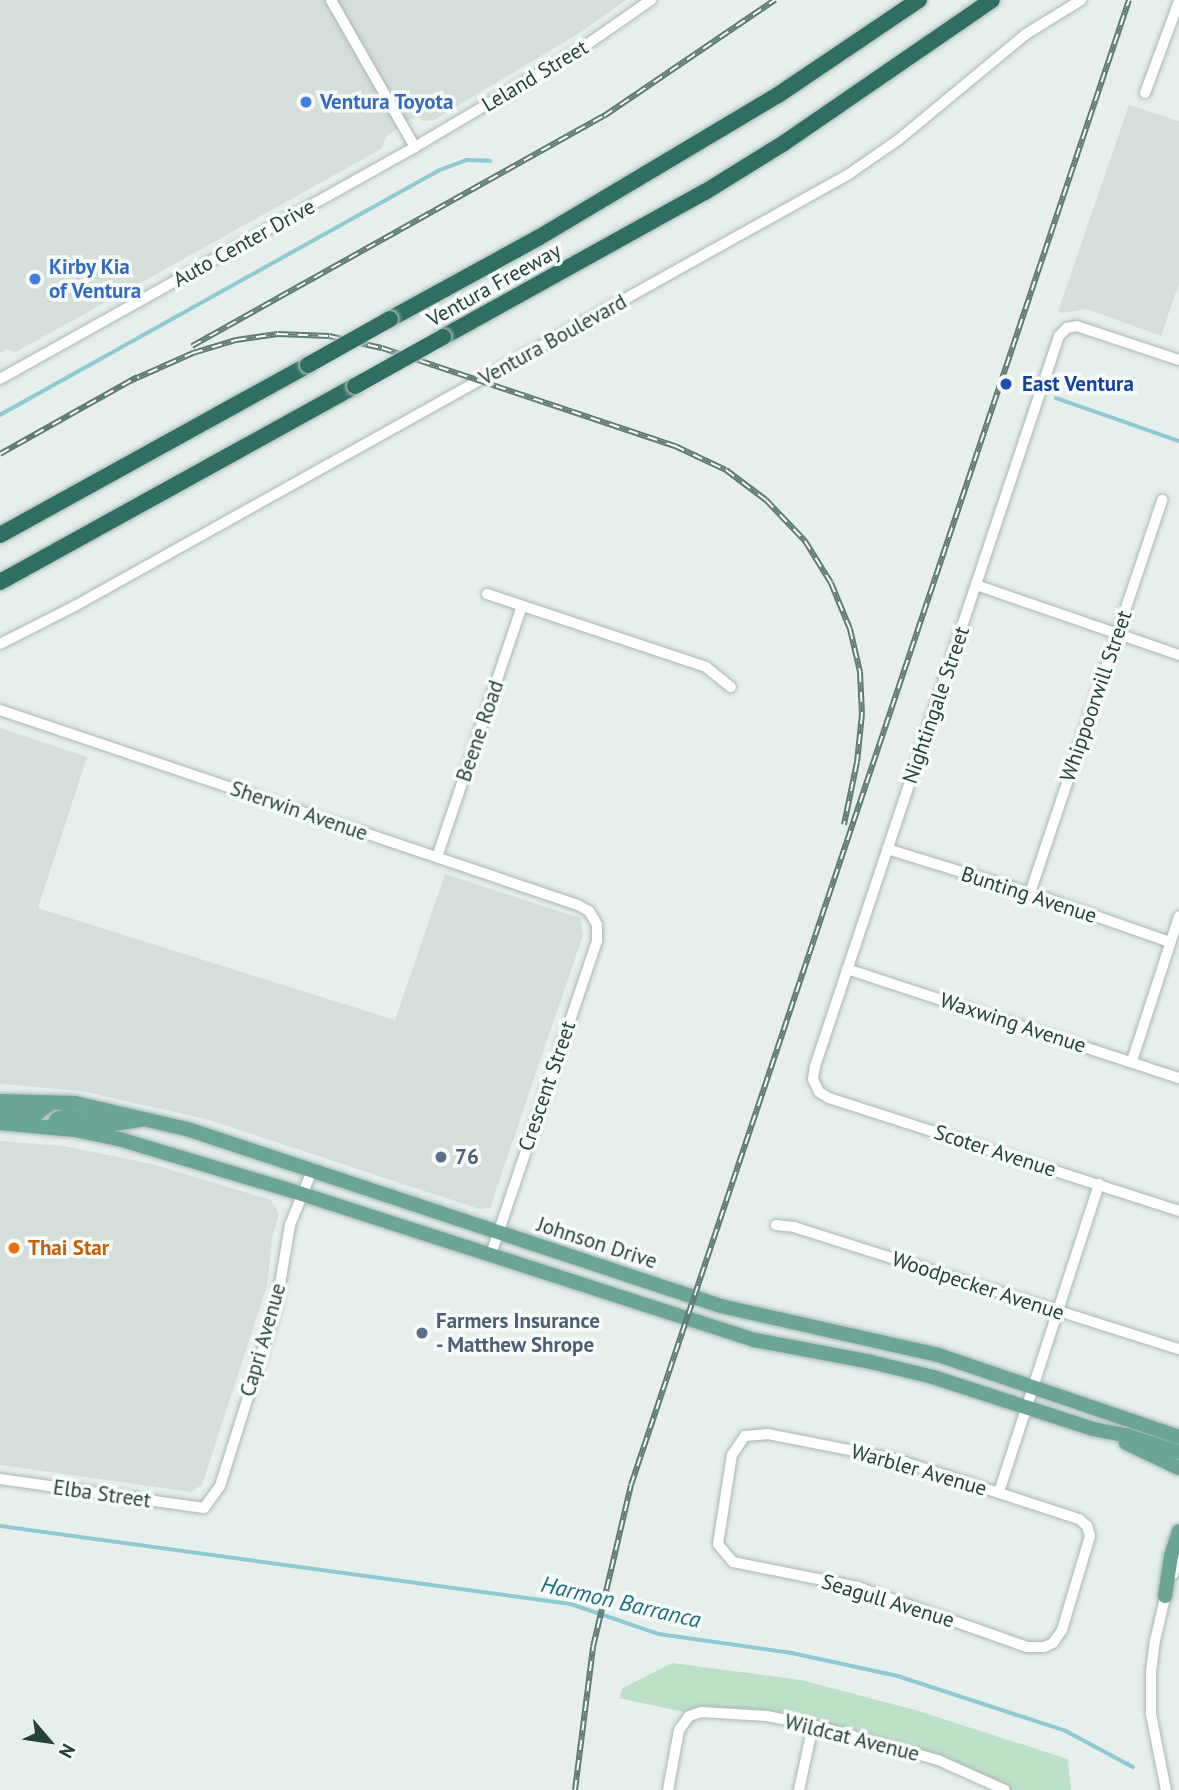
<!DOCTYPE html>
<html>
<head>
<meta charset="utf-8">
<style>
	body { margin:0 }
	#map { position:relative; width:1179px; height:1790px; overflow:hidden; background:#e6efeb; font-family:"PT Sans",sans-serif }
	div>[style] { position:absolute }
	[style*='--x'] { left:calc(var(--x)*1px); top:calc(var(--y)*1px); width:calc(var(--w)*1px); rotate:calc(var(--a)*1deg) }
	.built>* { inset:0; background:#d4dfda }
	.green>* { inset:0; background:#bfe0c8 }
	.stream>* { height:3.5px; margin:-1.75px; padding:0 1.75px; transform-origin:1.75px; border-radius:1.75px; background:#8ec9d4 }
	.roads { filter:drop-shadow(0 0 2px #a8b8b2) drop-shadow(0 0 2px #a8b8b2) }
	.minor>* { height:10px; margin:-5px; padding:0 5px; transform-origin:5px; border-radius:5px; background:#fff }
	.major>* { height:14px; margin:-7px; padding:0 7px; transform-origin:7px; border-radius:7px; background:#6aa596 }
	.highway>* { height:16px; margin:-8px; padding:0 8px; transform-origin:8px; border-radius:8px; background:#2f6f62 }
	.rail>* { height:6px; margin-top:-3px; transform-origin:0; background:repeating-linear-gradient(90deg,#f7fbf9 0 10px,#5f7d75 0 20px); box-sizing:border-box; border-block:2px solid #5f7d75 }
	.bridges { filter:drop-shadow(0 0 2px #c2cac8) drop-shadow(0 0 2px #c2cac8) }
	.highway-bridge>* { height:16px; margin:-8px; padding:0 8px; transform-origin:8px; border-radius:8px; background:#2f6f62 }
	.dots>* { width:19px; height:19px; translate:-50% -50%; box-sizing:border-box; border:4px solid #f7fbf9; border-radius:50% }
	span { translate:-50% -50%; white-space:nowrap; text-align:center; line-height:1.15; -webkit-text-stroke:7px #f7fbf9; paint-order:stroke }
	.street-label { font-size:21px; color:#24423a }
	.shop-label { font-size:21px; color:#366cbe; font-weight:700 }
	.left { translate:0 -50%; text-align:left }
	.transit-label { font-size:21px; color:#164399; font-weight:700 }
	.service-label { font-size:21px; color:#4e5e75; font-weight:700 }
	.food-label { font-size:21px; color:#c56008; font-weight:700 }
	.water-label { font-size:23px; color:#1c6f80; font-style:italic }
	.north { position:absolute; left:14px; top:1706px; width:70px; height:70px; -webkit-text-stroke:5px #f7fbf9; paint-order:stroke; rotate:119deg; font-size:19px; font-weight:700; line-height:28px; text-align:center; color:#24423a }
	.north::after { content:''; display:block; margin:auto; width:24px; height:32px; background:#24423a; clip-path:polygon(50% 0,100% 100%,50% 72%,0 100%) }
</style>
</head>
<body>
<div id="map">
	<div class="built">
		<div style="clip-path:polygon(0 0,626px 0,581px 32px,434px 120px,423px 121px,416px 116px,387px 136px,381px 149px,16px 352px,6px 349px,0 353px)"></div>
		<div style="clip-path:polygon(1129px 105px,1179px 121px,1179px 283px,1161px 336px,1087px 309px,1061px 313px,1058px 311px)"></div>
		<div style="clip-path:polygon(0 728px,87px 757px,38px 908px,395px 1020px,445px 874px,580px 918px,583px 935px,490px 1208px,479px 1209px,209px 1120px,82px 1091px,0 1084px)"></div>
		<div style="clip-path:polygon(0 1141px,64px 1146px,152px 1164px,271px 1200px,279px 1213px,272px 1239px,267px 1286px,202px 1485px,191px 1492px,0 1465px)"></div>
	</div>
	<div class="green">
		<div style="clip-path:polygon(672px 1663px,801px 1680px,915px 1710px,1068px 1759px,1071px 1790px,1005px 1790px,953px 1766px,813px 1725px,693px 1714px,619px 1698px,623px 1688px)"></div>
	</div>
	<div class="stream">
		<div style="--x:1056;--y:398;--w:130;--a:19.3"></div>
		<div style="--x:0;--y:415;--w:501;--a:-29.12"></div>
		<div style="--x:438;--y:171;--w:31;--a:-21"></div>
		<div style="--x:467;--y:160;--w:23;--a:2"></div>
		<div style="--x:0;--y:1526;--w:576;--a:7.78"></div>
		<div style="--x:571;--y:1604;--w:93;--a:18.8"></div>
		<div style="--x:659;--y:1634;--w:134;--a:8.1"></div>
		<div style="--x:792;--y:1653;--w:108;--a:12.2"></div>
		<div style="--x:898;--y:1676;--w:177;--a:18.1"></div>
		<div style="--x:1066;--y:1731;--w:76;--a:28.2"></div>
	</div>
	<div class="roads">
		<div class="minor">
			<div style="--x:331;--y:0;--w:169;--a:60.3"></div>
			<div style="--x:1145;--y:93;--w:98;--a:-69.7"></div>
			<div style="--x:1179;--y:360;--w:108;--a:-161.6"></div>
			<div style="--x:1077;--y:326;--w:10;--a:169"></div>
			<div style="--x:1067;--y:328;--w:11;--a:135"></div>
			<div style="--x:1059;--y:336;--w:770;--a:108.48"></div>
			<div style="--x:815;--y:1066;--w:13;--a:99"></div>
			<div style="--x:813;--y:1079;--w:14;--a:65"></div>
			<div style="--x:819;--y:1092;--w:12;--a:31"></div>
			<div style="--x:829;--y:1098;--w:368;--a:17.9"></div>
			<div style="--x:0;--y:379;--w:475;--a:-29.2"></div>
			<div style="--x:415;--y:147;--w:191;--a:-30.6"></div>
			<div style="--x:579;--y:50;--w:88;--a:-34.8"></div>
			<div style="--x:976;--y:585;--w:215;--a:19"></div>
			<div style="--x:487;--y:594;--w:231;--a:18.4"></div>
			<div style="--x:706;--y:667;--w:32;--a:39"></div>
			<div style="--x:0;--y:644;--w:82;--a:-26.9"></div>
			<div style="--x:73;--y:607;--w:889;--a:-29.16"></div>
			<div style="--x:849;--y:174;--w:60;--a:-34.8"></div>
			<div style="--x:898;--y:140;--w:166;--a:-39.6"></div>
			<div style="--x:1026;--y:34;--w:65;--a:-31.7"></div>
			<div style="--x:0;--y:710;--w:610;--a:18.64"></div>
			<div style="--x:578;--y:905;--w:13;--a:29"></div>
			<div style="--x:589;--y:911;--w:16;--a:60"></div>
			<div style="--x:597;--y:925;--w:16;--a:90"></div>
			<div style="--x:597;--y:941;--w:331;--a:108.7"></div>
			<div style="--x:887;--y:849;--w:150;--a:17.1"></div>
			<div style="--x:1030;--y:893;--w:148;--a:19.3"></div>
			<div style="--x:437;--y:857;--w:265;--a:-71.3"></div>
			<div style="--x:1030;--y:893;--w:415;--a:-71.4"></div>
			<div style="--x:847;--y:969;--w:349;--a:18.2"></div>
			<div style="--x:1132;--y:1061;--w:152;--a:-72"></div>
			<div style="--x:776;--y:1225;--w:18;--a:6"></div>
			<div style="--x:794;--y:1227;--w:404;--a:17.6"></div>
			<div style="--x:768;--y:1434;--w:129;--a:11.1"></div>
			<div style="--x:895;--y:1459;--w:194;--a:18.1"></div>
			<div style="--x:1079;--y:1519;--w:11;--a:41"></div>
			<div style="--x:1087;--y:1526;--w:10;--a:73"></div>
			<div style="--x:1090;--y:1536;--w:98;--a:106.6"></div>
			<div style="--x:1062;--y:1630;--w:16;--a:125"></div>
			<div style="--x:1053;--y:1643;--w:10;--a:156"></div>
			<div style="--x:1044;--y:1647;--w:17;--a:180"></div>
			<div style="--x:1027;--y:1647;--w:179;--a:-160.5"></div>
			<div style="--x:858;--y:1587;--w:127;--a:-168.7"></div>
			<div style="--x:733;--y:1562;--w:23;--a:-130"></div>
			<div style="--x:718;--y:1544;--w:90;--a:-81.1"></div>
			<div style="--x:732;--y:1455;--w:23;--a:-56"></div>
			<div style="--x:745;--y:1436;--w:23;--a:-5"></div>
			<div style="--x:0;--y:1479;--w:206;--a:8.1"></div>
			<div style="--x:204;--y:1508;--w:27;--a:-54"></div>
			<div style="--x:220;--y:1486;--w:187;--a:-72.5"></div>
			<div style="--x:276;--y:1308;--w:84;--a:-80.4"></div>
			<div style="--x:290;--y:1225;--w:61;--a:-68"></div>
			<div style="--x:999;--y:1492;--w:324;--a:-72"></div>
			<div style="--x:1173;--y:1574;--w:19;--a:-72"></div>
			<div style="--x:668;--y:1790;--w:61;--a:-79.6"></div>
			<div style="--x:679;--y:1730;--w:17;--a:-54"></div>
			<div style="--x:689;--y:1716;--w:13;--a:-18"></div>
			<div style="--x:701;--y:1712;--w:66;--a:3.5"></div>
			<div style="--x:767;--y:1716;--w:47;--a:11.1"></div>
			<div style="--x:813;--y:1725;--w:130;--a:15.6"></div>
			<div style="--x:938;--y:1760;--w:73;--a:24.1"></div>
			<div style="--x:799;--y:1790;--w:66;--a:-77.8"></div>
			<div style="--x:1166;--y:1790;--w:77;--a:-101.2"></div>
			<div style="--x:1151;--y:1714;--w:42;--a:-90"></div>
			<div style="--x:1151;--y:1672;--w:31;--a:-83"></div>
			<div style="--x:1155;--y:1641;--w:53;--a:-77"></div>
		</div>
		<div class="major">
			<div style="--x:0;--y:1101;--w:75;--a:1.5"></div>
			<div style="--x:75;--y:1103;--w:115;--a:13.1"></div>
			<div style="--x:187;--y:1129;--w:563;--a:18.34"></div>
			<div style="--x:721;--y:1306;--w:222;--a:12.7"></div>
			<div style="--x:938;--y:1355;--w:255;--a:18.8"></div>
			<div style="--x:0;--y:1114;--w:35;--a:2"></div>
			<div style="--x:35;--y:1115;--w:20;--a:-37"></div>
			<div style="--x:0;--y:1123;--w:75;--a:5.3"></div>
			<div style="--x:75;--y:1130;--w:45;--a:11.6"></div>
			<div style="--x:119;--y:1139;--w:191;--a:16.7"></div>
			<div style="--x:302;--y:1194;--w:476;--a:17.9"></div>
			<div style="--x:755;--y:1340;--w:118;--a:10.7"></div>
			<div style="--x:871;--y:1362;--w:64;--a:13.6"></div>
			<div style="--x:933;--y:1377;--w:168;--a:18"></div>
			<div style="--x:1093;--y:1429;--w:36;--a:11"></div>
			<div style="--x:1128;--y:1436;--w:53;--a:17.4"></div>
			<div style="--x:52;--y:1128;--w:10;--a:-61"></div>
			<div style="--x:57;--y:1119;--w:9;--a:-18"></div>
			<div style="--x:66;--y:1116;--w:47;--a:9.9"></div>
			<div style="--x:112;--y:1124;--w:28;--a:-8"></div>
			<div style="--x:1126;--y:1443;--w:59;--a:25.3"></div>
			<div style="--x:1165;--y:1596;--w:40;--a:-81.5"></div>
			<div style="--x:1171;--y:1556;--w:26;--a:-72"></div>
		</div>
		<div class="highway">
			<div style="--x:390;--y:319;--w:169;--a:-28.7"></div>
			<div style="--x:538;--y:238;--w:279;--a:-30.8"></div>
			<div style="--x:778;--y:95;--w:170;--a:-34"></div>
			<div style="--x:443;--y:337;--w:299;--a:-29"></div>
			<div style="--x:705;--y:192;--w:93;--a:-31.8"></div>
			<div style="--x:784;--y:143;--w:252;--a:-34.5"></div>
			<div style="--x:0;--y:535;--w:352;--a:-28.9"></div>
			<div style="--x:0;--y:582;--w:406;--a:-28.9"></div>
		</div>
	</div>
	<div class="rail">
		<div style="--x:192;--y:346;--w:472;--a:-29.2"></div>
		<div style="--x:604;--y:116;--w:207;--a:-34.2"></div>
		<div style="--x:130;--y:381;--w:69;--a:-24"></div>
		<div style="--x:193;--y:353;--w:45;--a:-16.8"></div>
		<div style="--x:236;--y:340;--w:42;--a:-8.1"></div>
		<div style="--x:278;--y:334;--w:51;--a:2.2"></div>
		<div style="--x:329;--y:336;--w:54;--a:12.8"></div>
		<div style="--x:382;--y:348;--w:309;--a:18.5"></div>
		<div style="--x:675;--y:446;--w:56;--a:25.2"></div>
		<div style="--x:726;--y:470;--w:50;--a:36.9"></div>
		<div style="--x:766;--y:500;--w:57;--a:46.4"></div>
		<div style="--x:805;--y:541;--w:49;--a:58.2"></div>
		<div style="--x:831;--y:583;--w:50;--a:67.6"></div>
		<div style="--x:850;--y:629;--w:44;--a:76.9"></div>
		<div style="--x:860;--y:672;--w:42;--a:87.3"></div>
		<div style="--x:862;--y:714;--w:48;--a:95.9"></div>
		<div style="--x:857;--y:762;--w:64;--a:101.7"></div>
		<div style="--x:0;--y:454;--w:157;--a:-29.3"></div>
		<div style="--x:575;--y:1790;--w:144;--a:-82.8"></div>
		<div style="--x:593;--y:1647;--w:166;--a:-76.8"></div>
		<div style="--x:631;--y:1485;--w:1566;--a:-71.46"></div>
	</div>
	<div class="bridges">
		<div class="highway-bridge">
			<div style="--x:308;--y:365;--w:94;--a:-29.3"></div>
			<div style="--x:355;--y:386;--w:101;--a:-29.1"></div>
		</div>
	</div>
	<div class="dots">
		<div style="left:306px;top:102px;background:#3f7fe0"></div>
		<div style="left:35px;top:279px;background:#3f7fe0"></div>
		<div style="left:1006px;top:384px;background:#1a4fb4"></div>
		<div style="left:441px;top:1157px;background:#5c6f8a"></div>
		<div style="left:14px;top:1248px;background:#e8710a"></div>
		<div style="left:422px;top:1333px;background:#5c6f8a"></div>
	</div>
	<div class="street-label">
		<span style="left:535px;top:76px;rotate:-31deg">Leland Street</span>
		<span style="left:244px;top:243px;rotate:-29deg">Auto Center Drive</span>
		<span style="left:494px;top:285px;rotate:-29deg">Ventura Freeway</span>
		<span style="left:553px;top:340px;rotate:-29deg">Ventura Boulevard</span>
		<span style="left:1096px;top:696px;rotate:-71deg">Whippoorwill Street</span>
		<span style="left:936px;top:705px;rotate:-71deg">Nightingale Street</span>
		<span style="left:480px;top:731px;rotate:-71deg">Beene Road</span>
		<span style="left:299px;top:811px;rotate:19deg">Sherwin Avenue</span>
		<span style="left:1029px;top:895px;rotate:18deg">Bunting Avenue</span>
		<span style="left:1013px;top:1023px;rotate:18deg">Waxwing Avenue</span>
		<span style="left:547px;top:1086px;rotate:-71deg">Crescent Street</span>
		<span style="left:995px;top:1151px;rotate:18deg">Scoter Avenue</span>
		<span style="left:597px;top:1243px;rotate:18deg">Johnson Drive</span>
		<span style="left:978px;top:1286px;rotate:18deg">Woodpecker Avenue</span>
		<span style="left:263px;top:1340px;rotate:-74deg">Capri Avenue</span>
		<span style="left:919px;top:1470px;rotate:16deg">Warbler Avenue</span>
		<span style="left:102px;top:1494px;rotate:8deg">Elba Street</span>
		<span style="left:888px;top:1601px;rotate:17deg">Seagull Avenue</span>
		<span style="left:852px;top:1738px;rotate:14deg">Wildcat Avenue</span>
	</div>
	<div class="shop-label">
		<span class="left" style="left:320px;top:102px">Ventura Toyota</span>
		<span class="left" style="left:49px;top:279px">Kirby Kia<br>of Ventura</span>
	</div>
	<div class="transit-label">
		<span class="left" style="left:1022px;top:384px">East Ventura</span>
	</div>
	<div class="service-label">
		<span class="left" style="left:455px;top:1157px">76</span>
		<span class="left" style="left:436px;top:1333px">Farmers Insurance<br>- Matthew Shrope</span>
	</div>
	<div class="food-label">
		<span class="left" style="left:28px;top:1248px">Thai Star</span>
	</div>
	<div class="water-label">
		<span style="left:621px;top:1602px;rotate:13deg">Harmon Barranca</span>
	</div>
	<div class="north">N</div>
</div>
</body>
</html>
